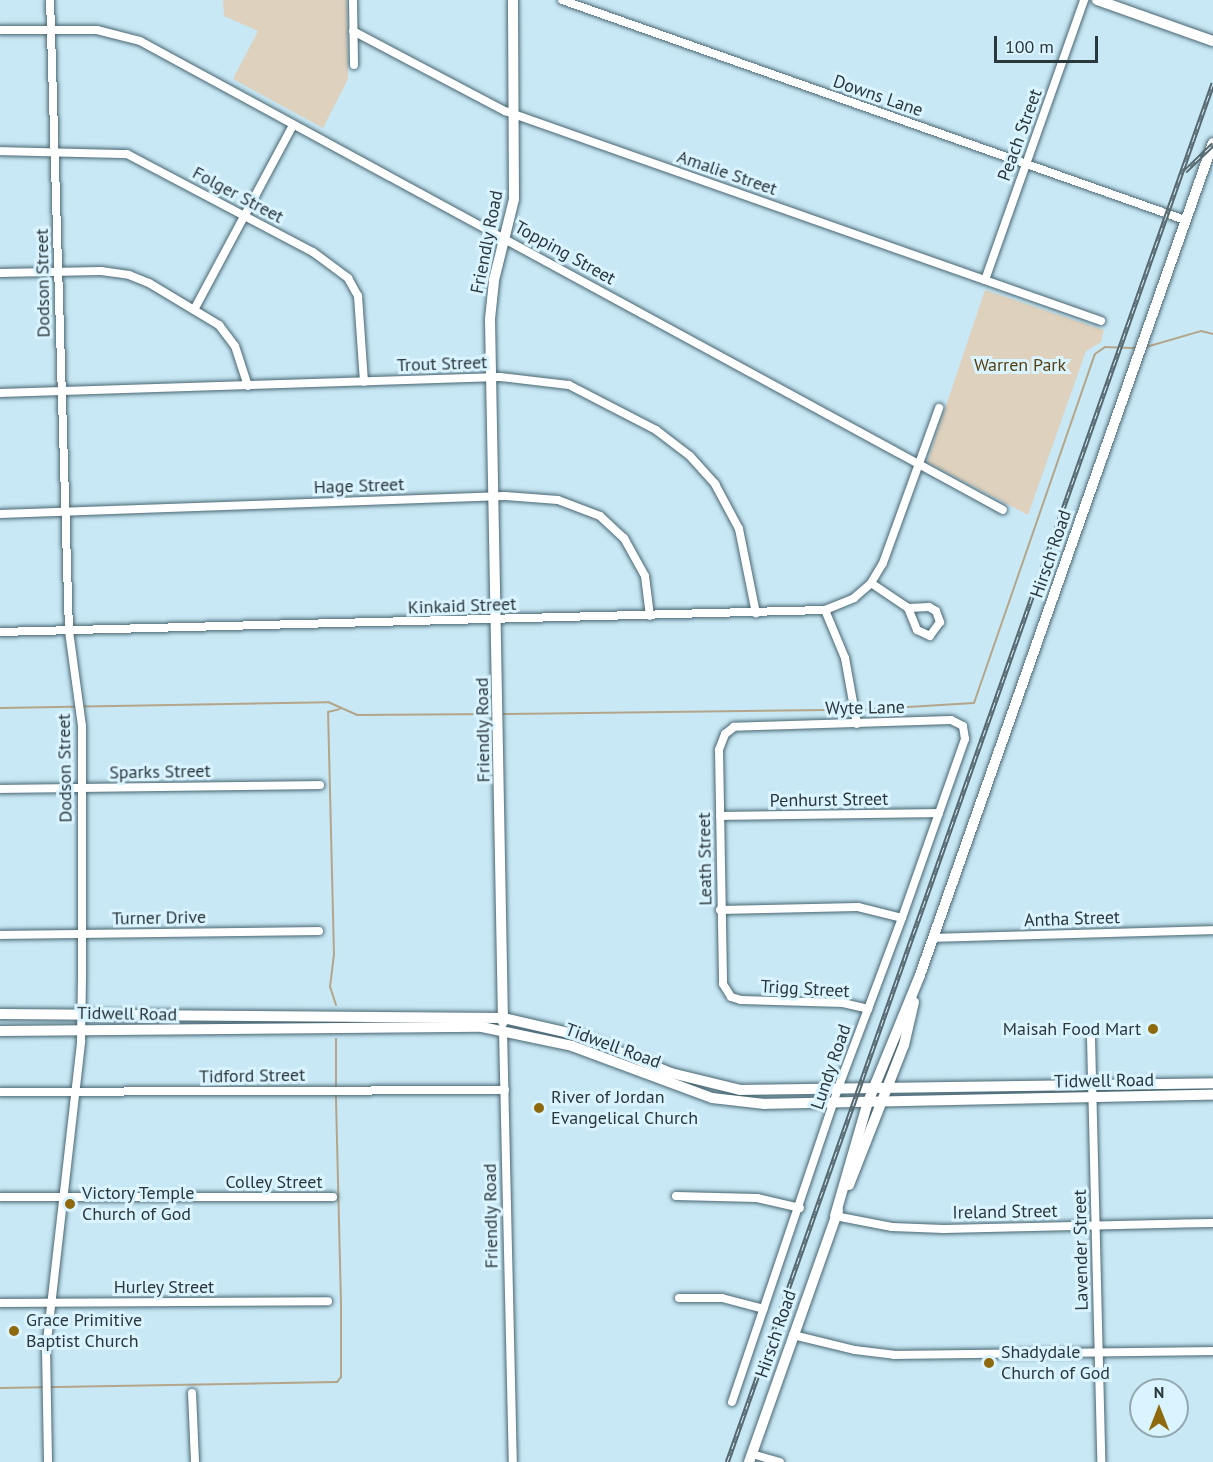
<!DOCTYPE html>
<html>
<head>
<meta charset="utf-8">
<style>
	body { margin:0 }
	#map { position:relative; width:1213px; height:1462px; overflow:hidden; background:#c8e8f5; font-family:"PT Sans",sans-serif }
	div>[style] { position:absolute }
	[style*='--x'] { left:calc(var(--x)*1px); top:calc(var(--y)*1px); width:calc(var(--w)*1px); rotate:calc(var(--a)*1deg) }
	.green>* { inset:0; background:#ded2be }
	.stream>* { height:2px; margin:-1px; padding:0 1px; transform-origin:1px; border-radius:1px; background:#b4a58a }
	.roads { filter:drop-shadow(0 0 2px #496672) drop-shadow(0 0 2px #496672) }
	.street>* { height:8px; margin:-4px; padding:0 4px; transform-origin:4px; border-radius:4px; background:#fff }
	.secondary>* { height:10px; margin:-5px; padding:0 5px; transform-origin:5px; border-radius:5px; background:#fff }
	.rail>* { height:4.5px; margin-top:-2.25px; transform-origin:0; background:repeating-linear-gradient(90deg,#daf4ff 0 7px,#576970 0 14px); box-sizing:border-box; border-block:2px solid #576970 }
	.dots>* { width:16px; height:16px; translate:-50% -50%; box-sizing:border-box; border:3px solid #daf4ff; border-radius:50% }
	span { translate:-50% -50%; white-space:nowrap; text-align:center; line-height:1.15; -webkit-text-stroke:6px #daf4ff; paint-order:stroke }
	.street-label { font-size:18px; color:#2a373c }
	.park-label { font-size:18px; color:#594211 }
	.poi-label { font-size:18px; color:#2a373c }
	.right { translate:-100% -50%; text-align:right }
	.left { translate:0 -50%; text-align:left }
	.north { position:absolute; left:1129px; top:1378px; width:60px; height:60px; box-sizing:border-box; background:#daf4ff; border:2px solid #94a8b1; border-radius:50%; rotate:0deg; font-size:16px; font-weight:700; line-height:24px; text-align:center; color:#2a373c }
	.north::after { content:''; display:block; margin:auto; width:21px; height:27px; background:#8f690e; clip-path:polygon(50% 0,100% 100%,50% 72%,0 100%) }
	.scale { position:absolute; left:994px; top:36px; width:104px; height:27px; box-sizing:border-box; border:3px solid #2a373c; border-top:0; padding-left:8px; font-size:18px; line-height:21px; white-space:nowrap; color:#2a373c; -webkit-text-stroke:4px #daf4ff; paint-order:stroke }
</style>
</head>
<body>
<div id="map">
	<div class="green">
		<div style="clip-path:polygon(223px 0,347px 0,348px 79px,323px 128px,233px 79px,258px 31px,224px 16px)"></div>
		<div style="clip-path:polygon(985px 290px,1104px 330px,1101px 342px,1086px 351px,1028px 515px,927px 462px)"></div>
	</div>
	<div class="stream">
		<div style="--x:1146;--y:347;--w:57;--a:-16.2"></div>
		<div style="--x:1201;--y:331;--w:12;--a:14"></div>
		<div style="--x:0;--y:708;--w:328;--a:-1"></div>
		<div style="--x:328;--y:702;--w:32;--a:24"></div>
		<div style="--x:357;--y:715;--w:138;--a:-0.4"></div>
		<div style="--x:858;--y:710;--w:116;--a:-3.5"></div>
		<div style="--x:974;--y:703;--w:369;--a:-70.9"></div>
		<div style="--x:1095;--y:354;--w:12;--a:-35"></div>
		<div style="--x:1105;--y:347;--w:33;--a:2"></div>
		<div style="--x:501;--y:714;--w:351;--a:-0.7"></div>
		<div style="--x:336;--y:1005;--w:19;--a:-108"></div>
		<div style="--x:330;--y:987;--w:32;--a:-83"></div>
		<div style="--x:334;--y:955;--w:243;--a:-91.4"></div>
		<div style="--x:328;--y:712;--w:12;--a:-14"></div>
		<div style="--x:336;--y:1039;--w:49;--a:90"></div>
		<div style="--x:0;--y:1388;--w:337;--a:-1"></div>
		<div style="--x:337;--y:1382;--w:6;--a:-51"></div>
		<div style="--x:341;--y:1377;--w:73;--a:-90"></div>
		<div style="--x:341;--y:1304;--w:210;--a:-91.4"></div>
	</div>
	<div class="roads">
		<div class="street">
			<div style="--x:353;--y:0;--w:65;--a:89.1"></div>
			<div style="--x:562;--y:0;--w:661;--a:19.45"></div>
			<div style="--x:0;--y:30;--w:97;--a:0"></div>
			<div style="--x:97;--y:30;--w:44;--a:14.3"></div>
			<div style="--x:140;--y:41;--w:982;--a:28.52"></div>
			<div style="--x:353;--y:31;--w:172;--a:27.8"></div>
			<div style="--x:505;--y:111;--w:632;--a:19.41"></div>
			<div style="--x:0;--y:151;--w:127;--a:1.4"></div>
			<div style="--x:127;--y:154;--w:210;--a:27.8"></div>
			<div style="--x:313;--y:252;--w:44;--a:36.6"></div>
			<div style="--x:348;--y:278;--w:21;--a:61"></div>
			<div style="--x:358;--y:296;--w:86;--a:86"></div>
			<div style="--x:0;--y:273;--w:101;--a:-1.1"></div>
			<div style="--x:101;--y:271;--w:28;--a:8"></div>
			<div style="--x:129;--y:275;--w:22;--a:22"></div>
			<div style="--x:149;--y:283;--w:82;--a:31"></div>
			<div style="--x:219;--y:325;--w:26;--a:53"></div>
			<div style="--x:235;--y:346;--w:42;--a:72"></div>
			<div style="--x:985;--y:280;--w:297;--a:-70.5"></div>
			<div style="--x:195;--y:308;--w:208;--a:-61.8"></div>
			<div style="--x:0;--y:393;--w:500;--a:-1.83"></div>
			<div style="--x:500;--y:377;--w:69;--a:6.6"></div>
			<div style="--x:569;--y:385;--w:98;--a:27.3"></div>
			<div style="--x:656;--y:430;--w:43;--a:37.4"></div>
			<div style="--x:690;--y:456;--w:38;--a:48"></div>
			<div style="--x:715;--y:484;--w:51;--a:61.9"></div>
			<div style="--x:739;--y:529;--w:86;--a:78.6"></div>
			<div style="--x:0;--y:514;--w:505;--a:-2.04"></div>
			<div style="--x:505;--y:496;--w:53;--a:4.3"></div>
			<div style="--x:558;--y:500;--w:45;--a:20.9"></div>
			<div style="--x:600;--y:516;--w:33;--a:43"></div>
			<div style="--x:624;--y:538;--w:43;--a:61.1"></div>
			<div style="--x:645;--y:576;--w:40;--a:82.9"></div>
			<div style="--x:871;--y:583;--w:45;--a:34"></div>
			<div style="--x:908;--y:608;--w:21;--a:-3"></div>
			<div style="--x:929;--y:607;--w:8;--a:30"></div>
			<div style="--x:936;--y:611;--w:12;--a:70"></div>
			<div style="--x:940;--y:622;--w:17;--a:126"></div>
			<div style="--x:930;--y:636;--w:14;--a:-155"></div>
			<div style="--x:917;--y:630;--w:24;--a:-112"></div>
			<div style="--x:825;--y:610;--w:52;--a:67.4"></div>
			<div style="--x:845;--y:658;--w:67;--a:79.7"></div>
			<div style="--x:0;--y:632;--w:825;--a:-1.53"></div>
			<div style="--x:825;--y:610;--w:31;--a:-22"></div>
			<div style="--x:854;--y:598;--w:23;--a:-41"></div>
			<div style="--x:871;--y:583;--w:23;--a:-59"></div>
			<div style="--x:883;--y:563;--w:165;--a:-70.1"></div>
			<div style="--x:0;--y:789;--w:320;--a:-0.7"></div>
			<div style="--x:720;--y:816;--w:219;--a:-0.8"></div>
			<div style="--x:720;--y:910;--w:138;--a:-1.2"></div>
			<div style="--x:858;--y:907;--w:45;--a:14"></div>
			<div style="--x:0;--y:935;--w:319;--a:-0.7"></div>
			<div style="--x:933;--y:938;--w:280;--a:-1.6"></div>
			<div style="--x:503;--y:1030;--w:432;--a:88.7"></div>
			<div style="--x:1091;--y:1038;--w:424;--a:88.6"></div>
			<div style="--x:0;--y:1092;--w:505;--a:-0.23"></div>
			<div style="--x:676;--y:1196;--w:81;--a:1.4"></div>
			<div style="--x:757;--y:1198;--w:44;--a:13.1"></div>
			<div style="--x:0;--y:1197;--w:333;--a:0"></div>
			<div style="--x:835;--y:1216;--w:58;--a:10.9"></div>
			<div style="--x:892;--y:1227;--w:52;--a:2.2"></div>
			<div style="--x:944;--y:1229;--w:269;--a:-1.3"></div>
			<div style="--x:679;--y:1298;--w:43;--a:0"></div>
			<div style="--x:722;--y:1298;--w:43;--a:14.7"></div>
			<div style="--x:0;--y:1303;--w:328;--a:-0.3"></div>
			<div style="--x:793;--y:1335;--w:64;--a:13.6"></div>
			<div style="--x:855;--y:1350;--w:39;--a:7"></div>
			<div style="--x:894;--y:1355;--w:319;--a:-0.7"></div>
			<div style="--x:192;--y:1393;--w:69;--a:87.5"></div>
			<div style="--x:732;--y:1402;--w:337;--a:-71.3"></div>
			<div style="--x:840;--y:1083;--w:79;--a:-69.3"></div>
			<div style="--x:868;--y:1009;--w:97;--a:-69.5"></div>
			<div style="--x:902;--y:918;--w:190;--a:-70.6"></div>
			<div style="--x:965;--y:739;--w:13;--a:-99"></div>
			<div style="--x:963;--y:726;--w:13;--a:-153"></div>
			<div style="--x:951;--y:720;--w:217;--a:178.2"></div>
			<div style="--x:734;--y:727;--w:11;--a:142"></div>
			<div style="--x:725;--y:734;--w:17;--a:111"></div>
			<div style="--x:719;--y:750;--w:234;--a:89"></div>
			<div style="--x:723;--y:984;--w:15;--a:58"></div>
			<div style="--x:731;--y:997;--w:10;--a:17"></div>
			<div style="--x:741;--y:1000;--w:102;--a:1.7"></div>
			<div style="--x:843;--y:1003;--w:26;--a:13"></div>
			<div style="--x:752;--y:1454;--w:29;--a:16"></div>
			<div style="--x:48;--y:1462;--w:112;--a:-91"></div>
			<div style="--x:46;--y:1350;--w:311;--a:-83.5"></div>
			<div style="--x:81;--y:1041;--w:66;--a:-89.1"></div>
			<div style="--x:82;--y:975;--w:249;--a:-90"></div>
			<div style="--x:82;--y:726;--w:96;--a:-97.8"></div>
			<div style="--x:69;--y:631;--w:631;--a:-91.72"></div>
		</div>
		<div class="secondary">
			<div style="--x:1097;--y:0;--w:123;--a:19.5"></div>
			<div style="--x:0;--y:1014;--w:503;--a:0.46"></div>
			<div style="--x:503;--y:1018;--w:77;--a:12.8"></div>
			<div style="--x:578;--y:1035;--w:100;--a:22.2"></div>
			<div style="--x:671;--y:1073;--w:71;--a:13.8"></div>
			<div style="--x:740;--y:1090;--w:473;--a:-0.8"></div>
			<div style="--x:503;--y:1022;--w:703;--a:-91.06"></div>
			<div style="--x:490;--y:319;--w:39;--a:-84"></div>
			<div style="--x:494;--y:280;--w:83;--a:-76.1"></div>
			<div style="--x:514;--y:199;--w:199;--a:-90.3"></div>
			<div style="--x:0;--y:1031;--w:482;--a:-0.5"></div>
			<div style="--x:482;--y:1027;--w:92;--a:11.9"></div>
			<div style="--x:572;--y:1046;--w:149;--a:20.4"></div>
			<div style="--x:712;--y:1098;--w:53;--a:6.5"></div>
			<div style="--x:765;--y:1104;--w:448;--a:-1.2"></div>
			<div style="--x:849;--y:1185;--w:150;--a:-68.6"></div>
			<div style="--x:904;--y:1045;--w:44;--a:-76.9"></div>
			<div style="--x:835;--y:1216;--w:119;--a:-73.9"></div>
			<div style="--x:868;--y:1102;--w:137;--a:-67.7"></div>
			<div style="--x:920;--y:975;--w:882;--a:-70.6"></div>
			<div style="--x:749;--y:1462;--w:267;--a:-70.5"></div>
		</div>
	</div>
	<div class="rail">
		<div style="--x:1185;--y:171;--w:39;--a:-44"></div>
		<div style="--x:727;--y:1462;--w:1462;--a:-70.59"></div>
	</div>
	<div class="dots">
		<div style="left:1153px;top:1029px;background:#8f690e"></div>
		<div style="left:539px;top:1108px;background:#8f690e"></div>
		<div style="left:70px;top:1204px;background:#8f690e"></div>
		<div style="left:14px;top:1331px;background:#8f690e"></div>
		<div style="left:989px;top:1363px;background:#8f690e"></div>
	</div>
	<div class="street-label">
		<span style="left:878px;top:96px;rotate:19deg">Downs Lane</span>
		<span style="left:1020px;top:135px;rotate:-70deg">Peach Street</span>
		<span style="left:727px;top:173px;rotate:19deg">Amalie Street</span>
		<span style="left:238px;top:195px;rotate:28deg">Folger Street</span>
		<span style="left:487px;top:242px;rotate:-79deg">Friendly Road</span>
		<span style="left:565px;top:253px;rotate:29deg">Topping Street</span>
		<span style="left:43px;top:283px;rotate:-91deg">Dodson Street</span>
		<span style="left:442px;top:364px;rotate:-2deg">Trout Street</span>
		<span style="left:359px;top:486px;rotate:-2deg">Hage Street</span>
		<span style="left:1051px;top:554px;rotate:-71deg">Hirsch Road</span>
		<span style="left:462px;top:606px;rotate:-2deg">Kinkaid Street</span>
		<span style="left:865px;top:708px;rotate:-1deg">Wyte Lane</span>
		<span style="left:483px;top:730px;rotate:-91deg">Friendly Road</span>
		<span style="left:65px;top:768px;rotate:-91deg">Dodson Street</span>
		<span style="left:160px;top:772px;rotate:-1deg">Sparks Street</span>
		<span style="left:829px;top:800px;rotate:-1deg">Penhurst Street</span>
		<span style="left:705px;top:859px;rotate:-91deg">Leath Street</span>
		<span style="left:159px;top:918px;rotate:-1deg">Turner Drive</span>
		<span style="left:1072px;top:919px;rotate:-2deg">Antha Street</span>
		<span style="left:805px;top:989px;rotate:3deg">Trigg Street</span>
		<span style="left:127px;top:1014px;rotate:1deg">Tidwell Road</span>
		<span style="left:613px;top:1046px;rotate:20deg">Tidwell Road</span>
		<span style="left:831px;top:1067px;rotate:-71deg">Lundy Road</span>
		<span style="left:252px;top:1076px;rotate:-1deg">Tidford Street</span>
		<span style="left:1104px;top:1081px;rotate:-1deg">Tidwell Road</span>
		<span style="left:274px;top:1182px">Colley Street</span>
		<span style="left:1005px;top:1212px;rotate:-1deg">Ireland Street</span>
		<span style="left:491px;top:1216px;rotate:-91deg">Friendly Road</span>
		<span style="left:1081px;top:1250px;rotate:-91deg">Lavender Street</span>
		<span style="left:164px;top:1287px">Hurley Street</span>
		<span style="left:776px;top:1334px;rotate:-71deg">Hirsch Road</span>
	</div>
	<div class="park-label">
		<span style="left:1020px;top:365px">Warren Park</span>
	</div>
	<div class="poi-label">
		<span class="right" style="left:1141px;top:1029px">Maisah Food Mart</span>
		<span class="left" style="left:551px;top:1108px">River of Jordan<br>Evangelical Church</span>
		<span class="left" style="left:82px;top:1204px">Victory Temple<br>Church of God</span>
		<span class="left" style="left:26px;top:1331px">Grace Primitive<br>Baptist Church</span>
		<span class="left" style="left:1001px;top:1363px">Shadydale<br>Church of God</span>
	</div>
	<div class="north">N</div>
	<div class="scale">100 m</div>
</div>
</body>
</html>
